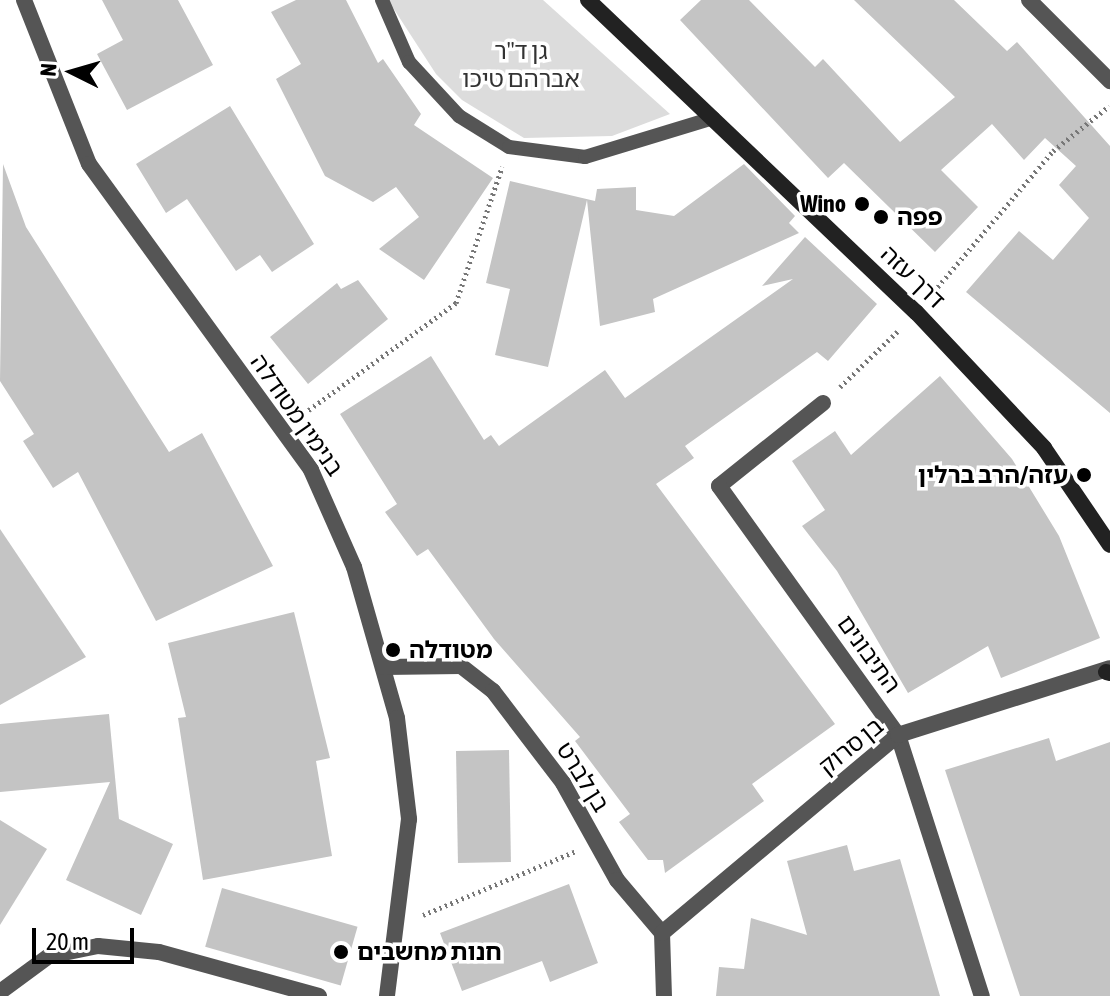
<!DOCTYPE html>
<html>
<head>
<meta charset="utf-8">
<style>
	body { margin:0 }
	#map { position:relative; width:1110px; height:996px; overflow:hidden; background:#fff; font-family:"Asap Condensed","Noto Sans Hebrew",sans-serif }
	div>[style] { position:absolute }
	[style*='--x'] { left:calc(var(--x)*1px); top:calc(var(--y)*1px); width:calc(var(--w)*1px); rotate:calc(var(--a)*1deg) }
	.green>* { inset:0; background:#dcdcdc }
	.building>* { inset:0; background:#c4c4c4; transform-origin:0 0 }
	.path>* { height:5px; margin-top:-2.5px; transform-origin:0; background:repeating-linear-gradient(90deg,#777 0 2px,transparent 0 6px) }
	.lane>* { height:14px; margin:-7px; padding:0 7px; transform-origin:7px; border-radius:7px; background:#555 }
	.street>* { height:16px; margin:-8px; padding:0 8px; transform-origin:8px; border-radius:8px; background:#555 }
	.secondary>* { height:16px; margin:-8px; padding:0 8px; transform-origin:8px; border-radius:8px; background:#222 }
	.dots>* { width:22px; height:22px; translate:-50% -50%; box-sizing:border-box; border:4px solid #fff; border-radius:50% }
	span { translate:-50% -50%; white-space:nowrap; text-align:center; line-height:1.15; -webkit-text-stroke:7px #fff; paint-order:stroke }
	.park-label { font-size:24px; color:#333 }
	.poi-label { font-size:24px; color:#000; font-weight:700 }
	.right { translate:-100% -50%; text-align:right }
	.left { translate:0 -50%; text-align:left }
	.street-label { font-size:24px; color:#000 }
	.north { position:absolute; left:32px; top:32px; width:80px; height:80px; -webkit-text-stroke:6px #fff; paint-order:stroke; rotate:275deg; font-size:22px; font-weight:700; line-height:32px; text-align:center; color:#000 }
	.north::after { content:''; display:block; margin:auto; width:28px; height:36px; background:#000; clip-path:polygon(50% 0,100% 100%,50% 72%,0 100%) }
	.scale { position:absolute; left:32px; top:928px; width:102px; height:36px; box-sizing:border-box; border:4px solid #000; border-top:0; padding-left:10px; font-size:24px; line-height:28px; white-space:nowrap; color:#000; -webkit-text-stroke:6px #fff; paint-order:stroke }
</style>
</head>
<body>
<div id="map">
	<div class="green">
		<div style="clip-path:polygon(388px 0,543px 0,670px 114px,612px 136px,524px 138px,462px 100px,436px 74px)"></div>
	</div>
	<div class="building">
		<div style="clip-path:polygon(102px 0,178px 0,213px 65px,127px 110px,97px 54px,123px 40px)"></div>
		<div style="clip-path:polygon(296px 0,346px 0,378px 63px,383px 59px,421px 114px,414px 125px,493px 178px,424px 280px,379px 249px,419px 217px,396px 187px,373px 202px,325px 176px,276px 79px,301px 64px,271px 12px)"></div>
		<div style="clip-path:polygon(701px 0,749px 0,815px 67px,823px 59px,900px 142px,955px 97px,854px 0,954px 0,1007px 51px,1017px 42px,1110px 146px,1110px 413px,966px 292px,1019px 231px,1053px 260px,1089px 218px,1059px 185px,1076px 166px,1045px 138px,1024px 160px,992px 124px,941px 170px,978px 207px,935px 252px,844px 163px,828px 178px,680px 20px)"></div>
		<div style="clip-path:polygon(230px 106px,314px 244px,272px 272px,260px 255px,236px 271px,187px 199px,166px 213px,136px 164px)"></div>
		<div style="clip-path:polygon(3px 164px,26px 227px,169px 452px,202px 433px,273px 566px,156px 621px,78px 472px,53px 488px,23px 441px,34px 434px,0 381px)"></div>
		<div style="clip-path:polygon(744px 164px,795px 216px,789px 223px,799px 233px,653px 299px,655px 312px,600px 326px,587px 200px,548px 367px,495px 355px,510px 289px,486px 283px,510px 181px,595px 201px,597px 189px,636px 187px,636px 210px,674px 216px)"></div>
		<div style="clip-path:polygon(805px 237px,877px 304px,828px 361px,817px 352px,685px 446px,694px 458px,656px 484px,835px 724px,752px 784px,764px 801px,665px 873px,663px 860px,648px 860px,619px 822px,630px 814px,575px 741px,580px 737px,494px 639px,428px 549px,417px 556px,385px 512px,397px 504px,340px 414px,431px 356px,484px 440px,491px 435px,499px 446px,605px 370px,625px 398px,793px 279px,762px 286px)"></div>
		<div style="clip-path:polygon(358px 280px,388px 319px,308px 384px,270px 337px,337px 283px,341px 289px)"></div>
		<div style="clip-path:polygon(940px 376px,1012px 459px,1059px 536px,1100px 638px,1001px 678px,988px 646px,908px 693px,837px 571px,802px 526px,825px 510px,792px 461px,835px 431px,851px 455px)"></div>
		<div style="clip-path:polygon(0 529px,86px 657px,0 705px)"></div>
		<div style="clip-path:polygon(294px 612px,330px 758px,316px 761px,332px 856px,203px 880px,178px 718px,186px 717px,168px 643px)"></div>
		<div style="clip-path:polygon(109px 714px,119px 819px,173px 844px,141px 915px,66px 880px,110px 782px,0 792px,0 724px)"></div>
		<div style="clip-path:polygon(1049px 738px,1056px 761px,1110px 742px,1110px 996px,1020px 996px,945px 770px)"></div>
		<div style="left:509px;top:750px;width:112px;height:53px;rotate:89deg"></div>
		<div style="clip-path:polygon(0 820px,47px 849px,0 925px)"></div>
		<div style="clip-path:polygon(847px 845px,854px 871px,900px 859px,940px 996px,716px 996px,719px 967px,744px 969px,751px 918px,807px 935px,787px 861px)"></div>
		<div style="clip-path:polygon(569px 884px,598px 963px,550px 982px,542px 961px,462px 991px,440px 933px)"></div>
		<div style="left:222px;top:888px;width:141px;height:61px;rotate:16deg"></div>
	</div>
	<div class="path">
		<div style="--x:930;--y:296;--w:190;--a:-49.7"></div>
		<div style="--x:1053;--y:151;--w:72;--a:-38.8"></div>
		<div style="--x:840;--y:387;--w:82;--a:-44"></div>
		<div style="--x:299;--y:417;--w:194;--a:-36"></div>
		<div style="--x:456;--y:303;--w:144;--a:-71.3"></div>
		<div style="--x:423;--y:915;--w:166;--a:-22.7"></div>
	</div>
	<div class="lane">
		<div style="--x:382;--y:0;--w:68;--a:66.5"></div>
		<div style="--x:409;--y:62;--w:74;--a:47.2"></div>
		<div style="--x:459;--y:116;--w:59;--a:31.8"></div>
		<div style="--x:509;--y:147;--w:77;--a:7.5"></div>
		<div style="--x:585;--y:157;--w:134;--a:-16.9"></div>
	</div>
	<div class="street">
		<div style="--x:24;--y:0;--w:176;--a:68.4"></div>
		<div style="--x:89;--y:164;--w:378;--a:54"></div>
		<div style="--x:311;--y:470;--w:106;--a:66.1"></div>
		<div style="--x:354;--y:567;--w:157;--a:74.1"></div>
		<div style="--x:397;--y:718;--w:102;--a:83.2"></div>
		<div style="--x:409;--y:819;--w:178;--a:97.1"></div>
		<div style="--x:1029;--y:0;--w:115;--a:45"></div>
		<div style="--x:823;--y:403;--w:133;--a:141.4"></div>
		<div style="--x:719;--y:486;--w:307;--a:54.3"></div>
		<div style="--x:898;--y:735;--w:274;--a:72.2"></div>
		<div style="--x:384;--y:667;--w:77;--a:-0.7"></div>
		<div style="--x:461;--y:666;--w:41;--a:38"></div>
		<div style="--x:493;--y:691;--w:116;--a:52.7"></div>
		<div style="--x:563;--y:783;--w:111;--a:60.9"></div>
		<div style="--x:617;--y:880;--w:70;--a:49.7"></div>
		<div style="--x:662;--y:933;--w:63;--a:88.2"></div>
		<div style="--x:662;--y:933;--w:308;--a:-40"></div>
		<div style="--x:898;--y:735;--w:222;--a:-17.5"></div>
		<div style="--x:0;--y:992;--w:61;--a:-36.3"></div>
		<div style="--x:49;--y:956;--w:50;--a:-11.5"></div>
		<div style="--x:98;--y:946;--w:61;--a:5.6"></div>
		<div style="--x:159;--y:952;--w:166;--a:15.4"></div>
	</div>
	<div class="secondary">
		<div style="--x:588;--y:0;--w:453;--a:43.6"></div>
		<div style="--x:916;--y:312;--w:187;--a:46.7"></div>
		<div style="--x:1044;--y:448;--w:117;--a:55.8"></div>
		<div style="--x:1106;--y:672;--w:4;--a:14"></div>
	</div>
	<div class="dots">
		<div style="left:862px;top:204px;background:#000"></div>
		<div style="left:881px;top:217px;background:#000"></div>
		<div style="left:1084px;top:475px;background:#000"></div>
		<div style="left:393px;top:650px;background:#000"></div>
		<div style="left:341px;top:952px;background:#000"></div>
	</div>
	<div class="park-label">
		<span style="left:521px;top:65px">גן ד"ר<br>אברהם טיכו</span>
	</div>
	<div class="poi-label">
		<span class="right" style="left:846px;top:204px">Wino</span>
		<span class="left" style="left:897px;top:217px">פפה</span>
		<span class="right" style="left:1068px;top:475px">עזה/הרב ברלין</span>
		<span class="left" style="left:409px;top:650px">מטודלה</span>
		<span class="left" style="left:357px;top:952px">חנות מחשבים</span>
	</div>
	<div class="street-label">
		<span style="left:913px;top:277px;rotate:44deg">דרך עזה</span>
		<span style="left:297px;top:415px;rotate:55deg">בנימין מטודלה</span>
		<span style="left:869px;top:654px;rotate:54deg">התיבונים</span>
		<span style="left:851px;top:746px;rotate:-39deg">בן סרוק</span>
		<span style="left:583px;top:777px;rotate:58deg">בן לברט</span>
	</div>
	<div class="north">N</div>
	<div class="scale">20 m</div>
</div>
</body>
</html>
